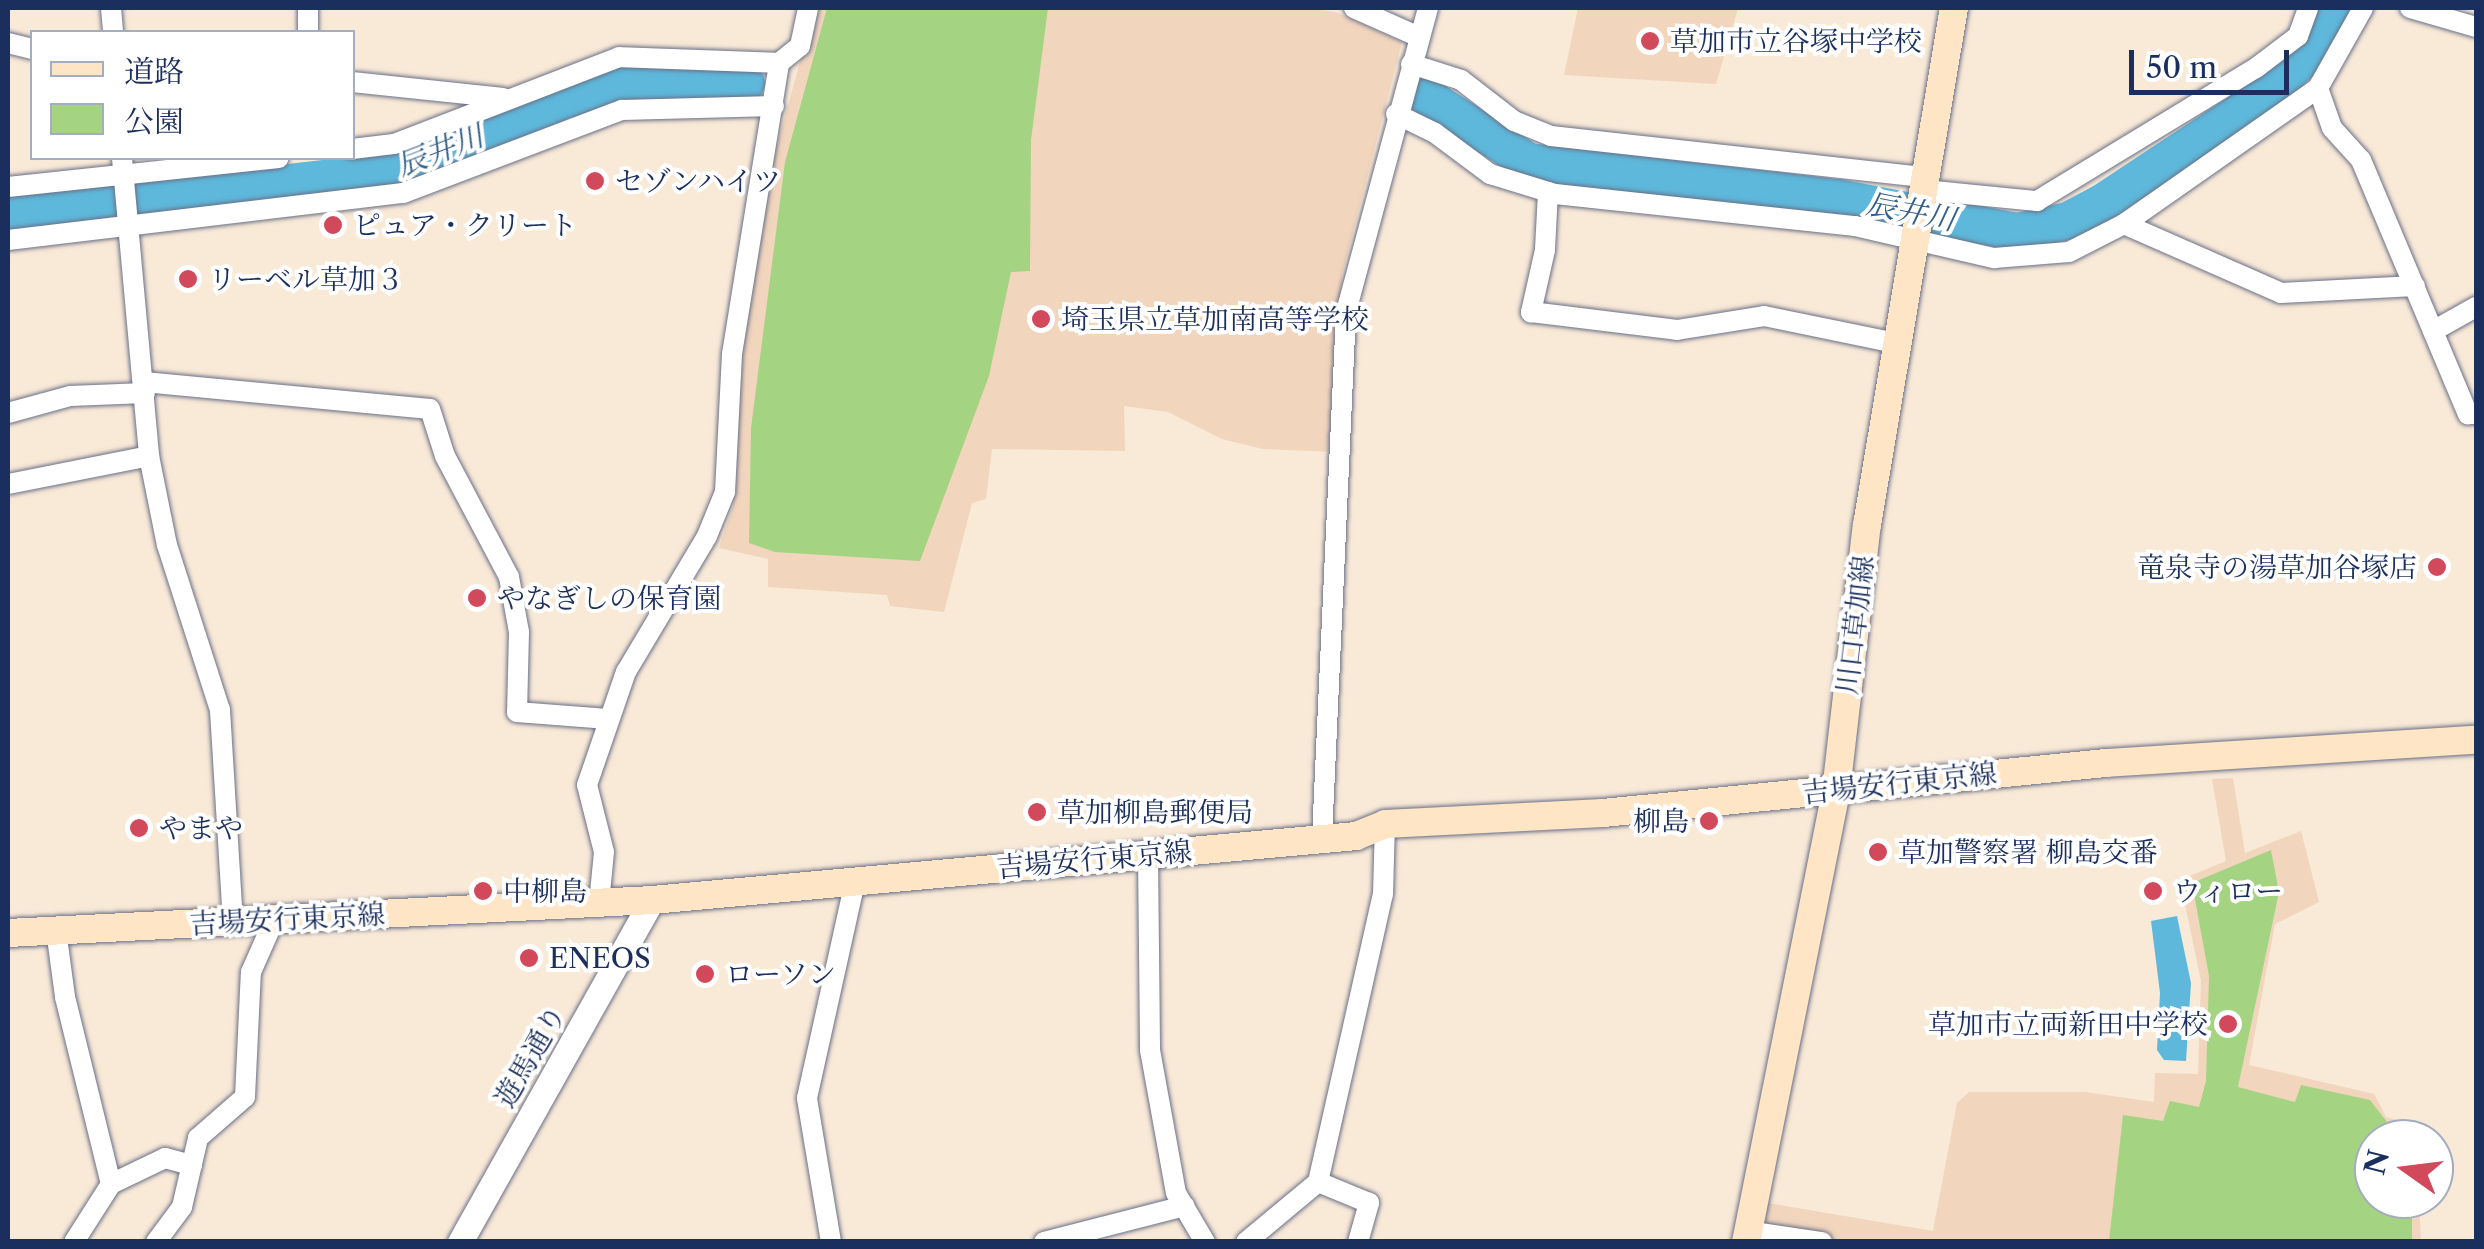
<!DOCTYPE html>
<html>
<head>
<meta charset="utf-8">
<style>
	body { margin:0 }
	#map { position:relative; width:2484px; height:1249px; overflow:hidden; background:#f9e9d7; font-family:"Libre Caslon Text","Noto Serif JP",serif }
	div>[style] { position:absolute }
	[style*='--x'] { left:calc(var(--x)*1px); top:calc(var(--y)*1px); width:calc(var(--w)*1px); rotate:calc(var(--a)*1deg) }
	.built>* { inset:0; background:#f1d5bd }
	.green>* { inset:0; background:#a4d482 }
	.water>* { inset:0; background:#5eb8db }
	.river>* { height:38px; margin:-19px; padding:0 19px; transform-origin:19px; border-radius:19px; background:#5eb8db }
	.roads { filter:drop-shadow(0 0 2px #697088) drop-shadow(0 0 2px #697088) }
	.minor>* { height:20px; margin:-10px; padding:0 10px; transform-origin:10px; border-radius:10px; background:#fff }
	.tertiary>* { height:25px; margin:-12.5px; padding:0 12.5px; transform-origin:12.5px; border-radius:12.5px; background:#fff }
	.secondary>* { height:28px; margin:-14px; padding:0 14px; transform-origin:14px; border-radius:14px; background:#fee5c5 }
	.dots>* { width:28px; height:28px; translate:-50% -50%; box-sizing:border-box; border:5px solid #fff; border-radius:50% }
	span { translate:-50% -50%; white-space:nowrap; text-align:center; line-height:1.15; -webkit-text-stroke:8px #fff; paint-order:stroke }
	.poi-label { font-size:28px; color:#1b2f5e }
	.left { translate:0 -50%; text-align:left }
	.right { translate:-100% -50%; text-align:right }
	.street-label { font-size:28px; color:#1b2f5e }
	.water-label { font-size:30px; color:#325f8a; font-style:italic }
	.frame { position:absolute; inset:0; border:10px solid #1b2f5e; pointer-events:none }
	.legend { position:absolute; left:30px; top:30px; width:325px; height:130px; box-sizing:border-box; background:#fff; border:2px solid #a4acbf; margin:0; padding:12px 18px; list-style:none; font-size:30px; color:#1b2f5e }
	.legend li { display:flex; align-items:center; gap:20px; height:50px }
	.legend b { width:50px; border:2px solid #a4acbf }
	.north { position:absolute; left:2354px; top:1119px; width:100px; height:100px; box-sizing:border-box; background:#fff; border:2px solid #a4acbf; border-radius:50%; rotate:284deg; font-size:28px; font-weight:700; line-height:40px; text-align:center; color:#1b2f5e }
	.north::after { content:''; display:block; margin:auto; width:35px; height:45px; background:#d1495b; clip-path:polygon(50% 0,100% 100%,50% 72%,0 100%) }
	.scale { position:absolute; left:2129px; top:50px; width:160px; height:45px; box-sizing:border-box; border:5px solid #1b2f5e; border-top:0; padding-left:12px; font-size:30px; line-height:35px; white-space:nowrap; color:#1b2f5e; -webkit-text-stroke:8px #fff; paint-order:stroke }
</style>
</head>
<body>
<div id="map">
	<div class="built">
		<div style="clip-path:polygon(815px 8px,1301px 8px,1336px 12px,1402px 42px,1342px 275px,1333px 452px,1263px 449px,1222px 439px,1168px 412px,1124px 406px,1125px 451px,992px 449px,986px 499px,972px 503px,944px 612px,890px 606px,887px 595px,768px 587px,768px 559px,719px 548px,733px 506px,738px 364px,772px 163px)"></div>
		<div style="clip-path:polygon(1578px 8px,1738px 8px,1716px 84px,1564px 75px)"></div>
		<div style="clip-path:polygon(2233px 778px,2245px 853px,2301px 831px,2319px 902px,2275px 924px,2249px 1065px,2374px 1094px,2386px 1117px,2405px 1122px,2405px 1139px,2374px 1139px,2374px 1199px,2419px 1199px,2421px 1241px,1851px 1242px,1765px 1225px,1768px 1203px,1933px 1231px,1957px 1103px,1969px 1092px,2085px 1092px,2154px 1102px,2155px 1073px,2198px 1074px,2201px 981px,2180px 880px,2226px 861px,2212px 779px)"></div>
	</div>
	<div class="green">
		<div style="clip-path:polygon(827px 8px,1048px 8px,1031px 140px,1030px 271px,1011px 272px,989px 376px,920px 561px,775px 552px,749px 543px,751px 428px,785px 162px)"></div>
		<div style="clip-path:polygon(2271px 850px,2279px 892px,2238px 1087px,2295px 1102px,2301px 1085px,2370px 1100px,2397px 1135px,2374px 1139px,2374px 1199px,2412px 1200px,2412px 1241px,2109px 1241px,2123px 1115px,2163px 1121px,2170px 1101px,2199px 1107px,2206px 1081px,2209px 976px,2192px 883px)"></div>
	</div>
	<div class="water">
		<div style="clip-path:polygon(2177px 916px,2191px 983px,2186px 1061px,2164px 1060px,2157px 1050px,2160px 993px,2151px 921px)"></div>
	</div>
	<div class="river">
		<div style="--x:1426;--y:96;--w:122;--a:32.7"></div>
		<div style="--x:1529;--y:162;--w:310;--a:6.7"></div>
		<div style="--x:1837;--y:198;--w:183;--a:10.7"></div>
		<div style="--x:2017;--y:232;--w:52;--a:-12.2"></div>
		<div style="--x:2068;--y:221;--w:38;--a:-28"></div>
		<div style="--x:2102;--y:203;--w:194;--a:-33.4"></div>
		<div style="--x:2264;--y:96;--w:70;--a:-43.3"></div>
		<div style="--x:2315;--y:48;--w:43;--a:-67"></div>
		<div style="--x:8;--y:215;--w:399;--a:-6.5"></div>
		<div style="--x:404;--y:170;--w:175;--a:-23.6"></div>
		<div style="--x:564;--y:100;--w:76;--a:-12.9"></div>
		<div style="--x:638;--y:83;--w:108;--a:0"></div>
	</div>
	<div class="roads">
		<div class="minor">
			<div style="--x:111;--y:8;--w:24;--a:85"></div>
			<div style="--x:308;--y:8;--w:24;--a:90"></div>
			<div style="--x:1354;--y:8;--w:71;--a:24"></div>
			<div style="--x:2410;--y:8;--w:69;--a:16.1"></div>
			<div style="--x:8;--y:43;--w:25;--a:14"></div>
			<div style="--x:1411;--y:64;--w:52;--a:17.7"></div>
			<div style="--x:1461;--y:80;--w:67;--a:37.7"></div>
			<div style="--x:1514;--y:121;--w:40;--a:22"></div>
			<div style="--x:1551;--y:136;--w:376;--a:6.3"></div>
			<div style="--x:352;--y:82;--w:152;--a:6"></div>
			<div style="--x:2318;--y:88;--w:42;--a:70.7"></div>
			<div style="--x:2332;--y:128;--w:43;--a:47.8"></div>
			<div style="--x:2361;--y:160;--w:276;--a:67.2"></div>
			<div style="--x:2468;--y:414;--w:8;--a:0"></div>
			<div style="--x:1396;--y:114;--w:43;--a:26"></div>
			<div style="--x:1435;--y:133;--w:69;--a:36.7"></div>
			<div style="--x:1490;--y:174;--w:68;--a:17.1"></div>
			<div style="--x:1555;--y:194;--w:302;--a:6.1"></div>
			<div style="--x:1855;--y:226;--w:143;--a:13"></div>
			<div style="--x:1994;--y:258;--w:75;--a:-4.6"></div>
			<div style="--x:2069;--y:252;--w:62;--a:-27"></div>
			<div style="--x:2124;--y:224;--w:237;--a:-35"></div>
			<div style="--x:2318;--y:88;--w:92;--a:-60.6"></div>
			<div style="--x:352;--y:149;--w:42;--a:-6.8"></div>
			<div style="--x:394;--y:144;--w:241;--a:-21.1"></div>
			<div style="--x:619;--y:57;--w:160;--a:2.1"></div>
			<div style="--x:122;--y:158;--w:299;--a:84.8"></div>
			<div style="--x:149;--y:456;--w:91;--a:78.6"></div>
			<div style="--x:167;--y:545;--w:173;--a:72.2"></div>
			<div style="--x:220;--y:710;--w:211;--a:86.5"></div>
			<div style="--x:8;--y:187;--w:272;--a:-6.1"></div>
			<div style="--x:1924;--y:190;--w:114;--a:5.6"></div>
			<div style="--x:2037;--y:201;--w:256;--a:-31.3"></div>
			<div style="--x:2256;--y:68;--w:53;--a:-37.3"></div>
			<div style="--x:2298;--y:36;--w:30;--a:-70"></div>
			<div style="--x:1548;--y:192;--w:58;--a:93"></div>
			<div style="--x:1545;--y:250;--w:64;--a:102.7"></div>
			<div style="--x:1531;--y:312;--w:147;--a:7"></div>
			<div style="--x:1677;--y:330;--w:88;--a:-9.1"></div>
			<div style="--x:1764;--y:316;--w:135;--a:11.6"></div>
			<div style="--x:2124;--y:224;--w:171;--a:23.7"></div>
			<div style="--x:2281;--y:293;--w:134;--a:-3"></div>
			<div style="--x:8;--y:240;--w:398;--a:-6.8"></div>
			<div style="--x:403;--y:193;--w:234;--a:-20.8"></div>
			<div style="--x:622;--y:110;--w:152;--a:-1.5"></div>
			<div style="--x:2433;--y:331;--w:49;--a:-29.2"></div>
			<div style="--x:144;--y:382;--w:287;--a:5.4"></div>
			<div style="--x:430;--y:409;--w:49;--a:72.3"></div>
			<div style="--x:445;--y:456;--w:137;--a:62.1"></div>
			<div style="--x:509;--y:577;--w:56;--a:79.7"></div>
			<div style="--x:519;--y:632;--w:80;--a:91.4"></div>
			<div style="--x:517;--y:712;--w:91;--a:4.4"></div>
			<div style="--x:8;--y:413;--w:64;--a:-15.3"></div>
			<div style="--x:70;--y:396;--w:75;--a:-2.3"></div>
			<div style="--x:8;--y:484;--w:144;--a:-11.2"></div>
			<div style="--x:1322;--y:837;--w:526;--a:-87.38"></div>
			<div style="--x:1346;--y:312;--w:315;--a:-74.9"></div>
			<div style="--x:1148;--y:854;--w:196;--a:89.4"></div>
			<div style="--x:1150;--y:1050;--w:145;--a:79.7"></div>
			<div style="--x:1176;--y:1193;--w:57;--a:59.4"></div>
			<div style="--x:599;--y:903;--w:51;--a:-84.4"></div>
			<div style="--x:604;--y:852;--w:69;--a:-104.2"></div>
			<div style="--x:587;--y:785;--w:120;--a:-71"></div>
			<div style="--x:626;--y:672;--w:158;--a:-59.2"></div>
			<div style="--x:707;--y:536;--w:48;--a:-67.8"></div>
			<div style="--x:725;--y:492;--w:138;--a:-87.1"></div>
			<div style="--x:732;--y:354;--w:295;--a:-80.8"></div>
			<div style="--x:779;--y:63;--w:27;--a:-39"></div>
			<div style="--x:800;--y:46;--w:39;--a:-78"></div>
			<div style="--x:56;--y:930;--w:68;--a:82.3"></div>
			<div style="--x:65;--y:997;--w:193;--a:76.2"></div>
			<div style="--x:111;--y:1184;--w:60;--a:-25.7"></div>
			<div style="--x:165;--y:1158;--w:28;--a:15"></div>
			<div style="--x:1748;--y:1231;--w:75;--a:8.5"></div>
			<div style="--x:74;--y:1242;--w:69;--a:-57.5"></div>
			<div style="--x:156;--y:1242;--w:44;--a:-53.4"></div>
			<div style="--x:182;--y:1207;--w:71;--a:-76.9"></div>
			<div style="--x:198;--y:1138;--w:62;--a:-41.1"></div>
			<div style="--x:245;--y:1097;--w:125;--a:-87.3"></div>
			<div style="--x:251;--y:972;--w:57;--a:-66.1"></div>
			<div style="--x:831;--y:1242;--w:146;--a:-99.5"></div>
			<div style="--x:807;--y:1098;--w:221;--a:-77.5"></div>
			<div style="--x:1044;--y:1242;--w:145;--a:-14.4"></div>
			<div style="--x:1246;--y:1242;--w:94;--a:-39.8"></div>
			<div style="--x:1358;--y:1242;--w:41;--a:-74.2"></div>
			<div style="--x:1369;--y:1203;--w:55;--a:-157.6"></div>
			<div style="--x:1318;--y:1182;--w:295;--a:-77.3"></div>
			<div style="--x:1383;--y:894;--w:70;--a:-88.4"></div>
		</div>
		<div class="tertiary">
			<div style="--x:460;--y:1242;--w:392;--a:-60.7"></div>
		</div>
		<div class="secondary">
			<div style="--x:8;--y:933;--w:645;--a:-2.93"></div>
			<div style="--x:652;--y:900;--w:707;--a:-5.19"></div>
			<div style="--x:1356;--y:836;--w:31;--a:-22"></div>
			<div style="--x:1385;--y:824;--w:218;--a:-2.9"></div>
			<div style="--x:1603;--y:813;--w:505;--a:-5.68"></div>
			<div style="--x:2106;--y:763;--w:371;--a:-3.6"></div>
			<div style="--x:1746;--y:1242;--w:460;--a:-78.7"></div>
			<div style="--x:1836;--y:791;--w:268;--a:-83.4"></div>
			<div style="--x:1867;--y:525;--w:524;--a:-80.45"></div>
		</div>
	</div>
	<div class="dots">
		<div style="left:1650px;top:41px;background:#d1495b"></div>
		<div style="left:595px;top:181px;background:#d1495b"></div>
		<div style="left:333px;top:225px;background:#d1495b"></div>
		<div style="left:188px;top:279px;background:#d1495b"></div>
		<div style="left:1041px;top:319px;background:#d1495b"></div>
		<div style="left:2437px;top:567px;background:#d1495b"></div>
		<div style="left:477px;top:598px;background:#d1495b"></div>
		<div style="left:1037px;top:812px;background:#d1495b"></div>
		<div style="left:1709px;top:821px;background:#d1495b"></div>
		<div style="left:139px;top:828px;background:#d1495b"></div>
		<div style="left:1878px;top:852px;background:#d1495b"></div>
		<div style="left:483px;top:891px;background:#d1495b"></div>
		<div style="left:2153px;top:891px;background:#d1495b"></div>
		<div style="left:529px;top:958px;background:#d1495b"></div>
		<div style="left:705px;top:974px;background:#d1495b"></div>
		<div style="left:2228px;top:1024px;background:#d1495b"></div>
	</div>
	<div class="poi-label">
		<span class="left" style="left:1670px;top:41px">草加市立谷塚中学校</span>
		<span class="left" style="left:615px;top:181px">セゾンハイツ</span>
		<span class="left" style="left:353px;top:225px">ピュア・クリート</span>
		<span class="left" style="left:208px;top:279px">リーベル草加３</span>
		<span class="left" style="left:1061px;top:319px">埼玉県立草加南高等学校</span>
		<span class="right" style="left:2417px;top:567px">竜泉寺の湯草加谷塚店</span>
		<span class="left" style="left:497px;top:598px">やなぎしの保育園</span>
		<span class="left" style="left:1057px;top:812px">草加柳島郵便局</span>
		<span class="right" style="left:1689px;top:821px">柳島</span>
		<span class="left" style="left:159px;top:828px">やまや</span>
		<span class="left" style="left:1898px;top:852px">草加警察署 柳島交番</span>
		<span class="left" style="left:503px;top:891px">中柳島</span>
		<span class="left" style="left:2173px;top:891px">ウィロー</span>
		<span class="left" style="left:549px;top:958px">ENEOS</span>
		<span class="left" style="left:725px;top:974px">ローソン</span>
		<span class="right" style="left:2208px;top:1024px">草加市立両新田中学校</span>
	</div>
	<div class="street-label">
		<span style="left:1855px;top:625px;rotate:-83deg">川口草加線</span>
		<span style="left:1899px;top:783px;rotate:-6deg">吉場安行東京線</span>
		<span style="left:1094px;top:859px;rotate:-5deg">吉場安行東京線</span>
		<span style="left:287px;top:919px;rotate:-3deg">吉場安行東京線</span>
		<span style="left:530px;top:1056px;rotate:-60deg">遊馬通り</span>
	</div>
	<div class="water-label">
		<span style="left:440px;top:151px;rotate:-21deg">辰井川</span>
		<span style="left:1911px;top:212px;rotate:11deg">辰井川</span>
	</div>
	<div class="frame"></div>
	<ul class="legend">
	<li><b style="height:12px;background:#fee5c5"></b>道路</li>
	<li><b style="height:28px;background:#a4d482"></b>公園</li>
	</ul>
	<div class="north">N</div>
	<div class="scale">50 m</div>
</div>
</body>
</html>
